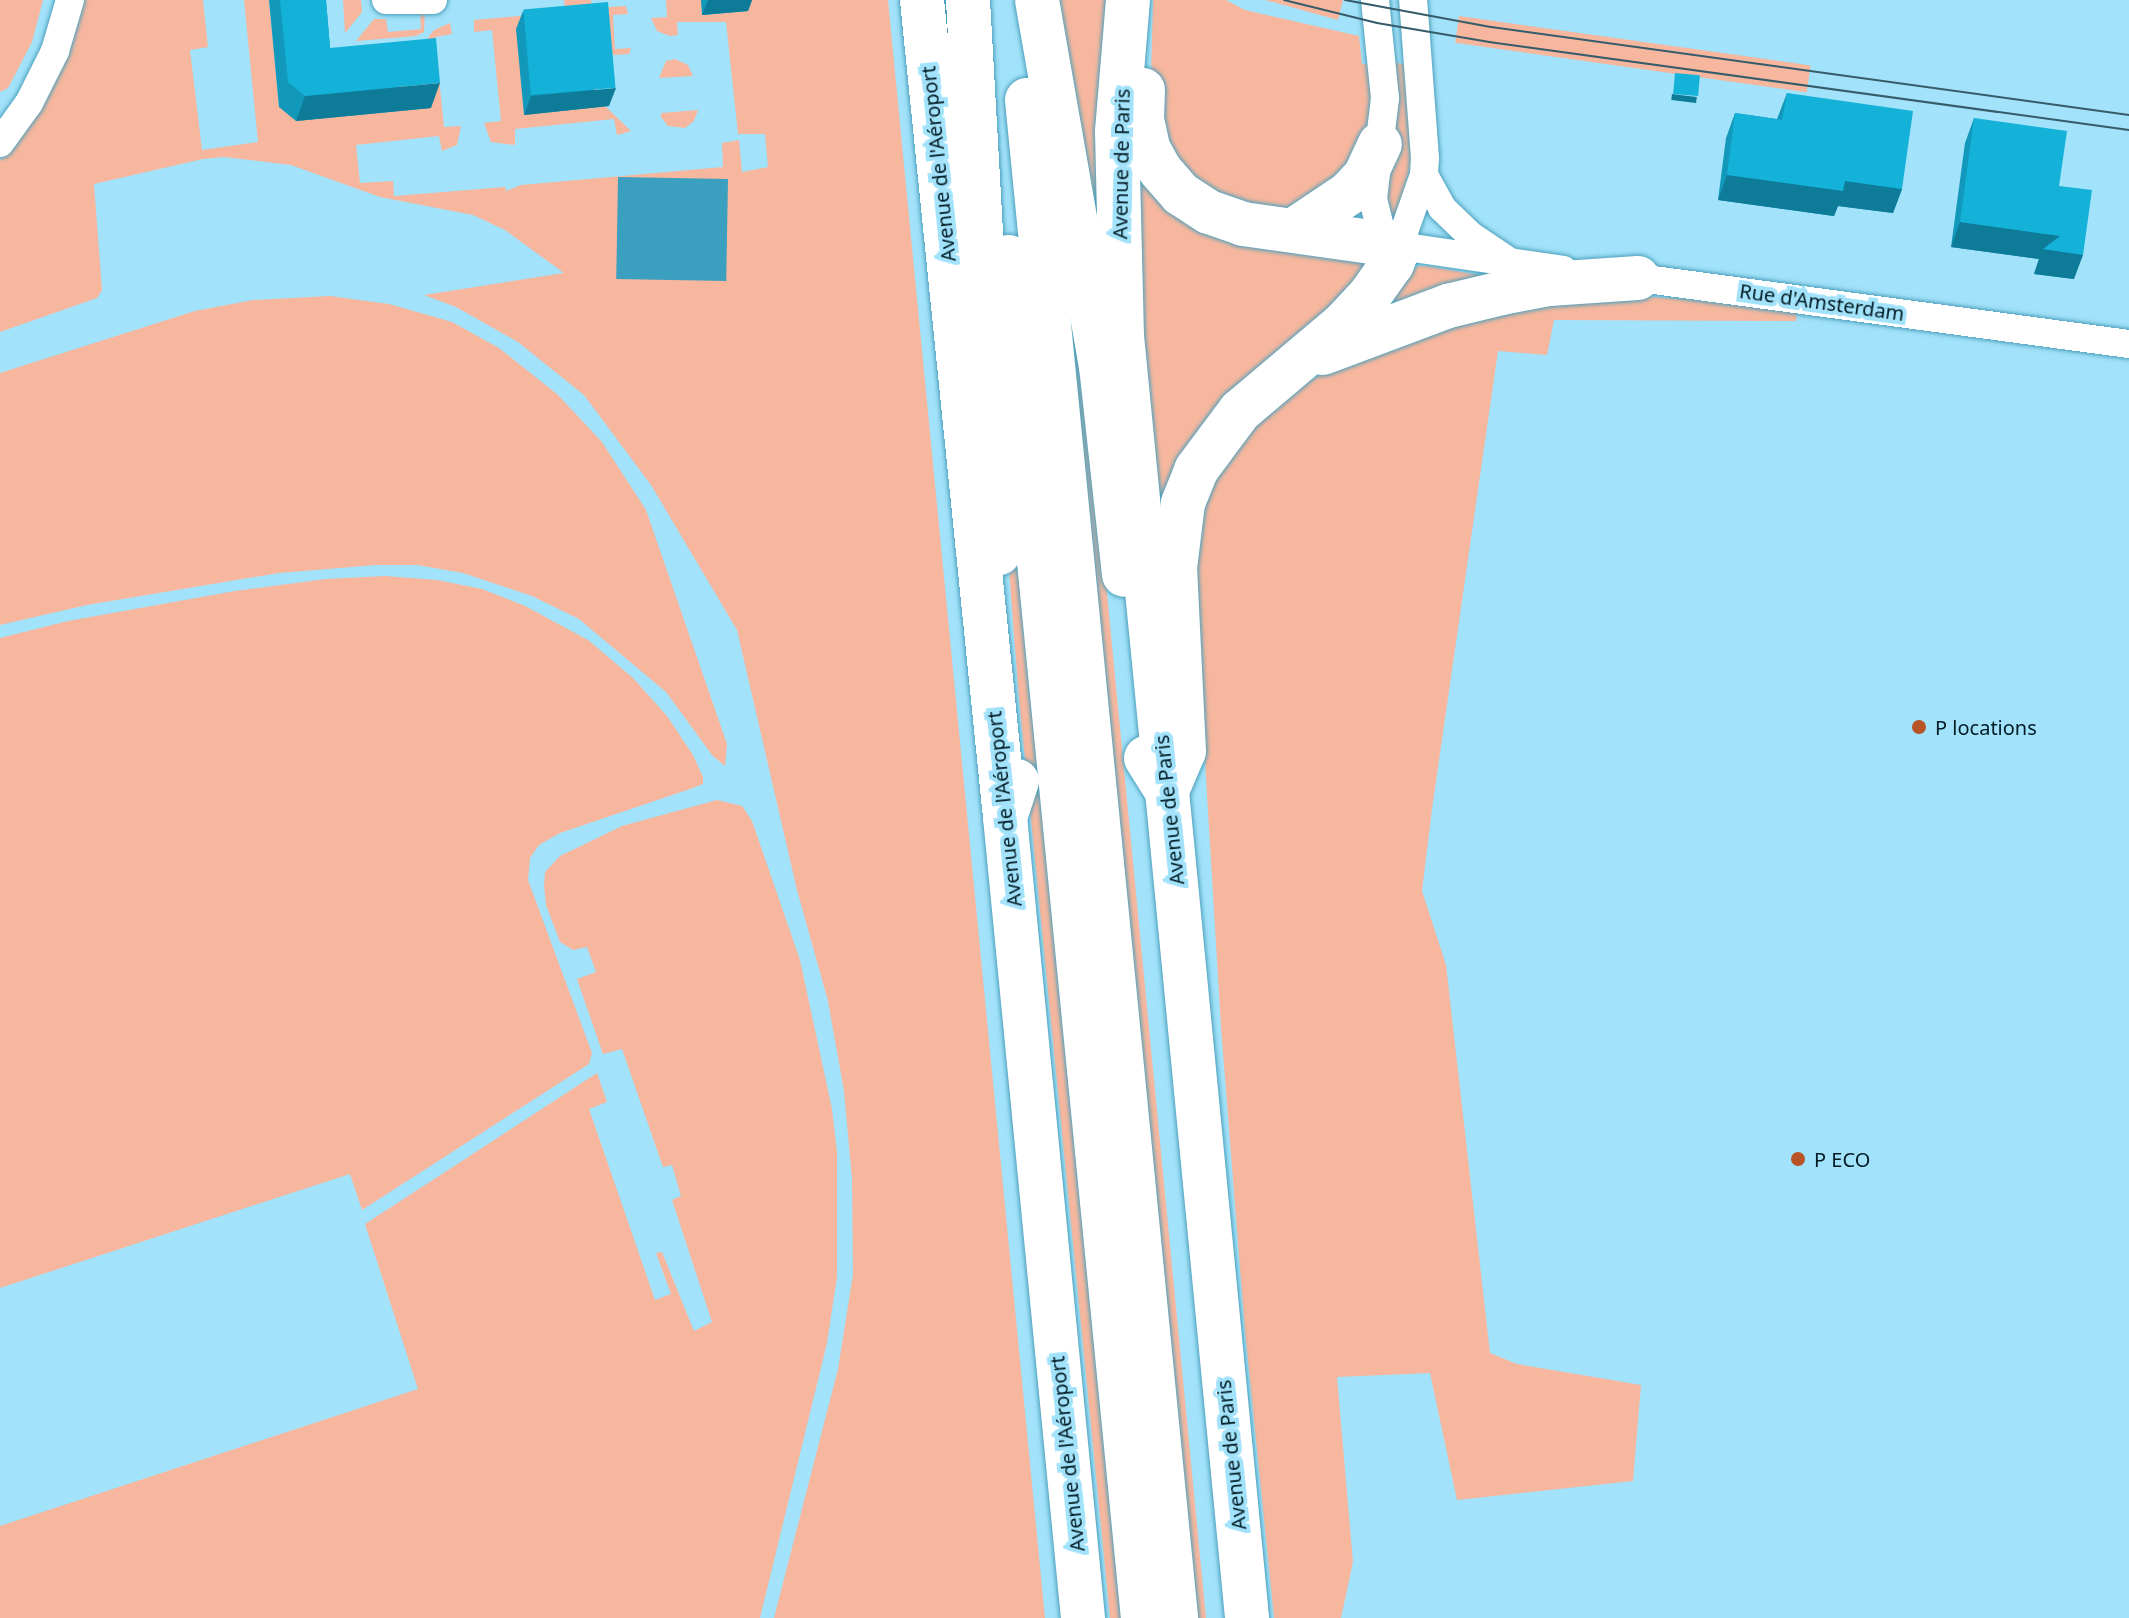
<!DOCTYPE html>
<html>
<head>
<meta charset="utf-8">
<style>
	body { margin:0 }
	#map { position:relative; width:2129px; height:1618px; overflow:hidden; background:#a2e2fa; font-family:"Noto Sans",sans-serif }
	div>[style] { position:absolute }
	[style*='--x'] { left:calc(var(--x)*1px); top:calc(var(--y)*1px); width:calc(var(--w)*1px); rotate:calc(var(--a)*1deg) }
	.green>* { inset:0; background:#f7b79e; transform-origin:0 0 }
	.water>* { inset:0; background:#3b9fbf; transform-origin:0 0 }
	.roads { filter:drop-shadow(0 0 2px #4ca0bc) drop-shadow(0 0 2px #4ca0bc) }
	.minor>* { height:28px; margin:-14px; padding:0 14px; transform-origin:14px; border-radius:14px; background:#fff }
	.trunk>* { height:44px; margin:-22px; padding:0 22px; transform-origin:22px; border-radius:22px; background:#fff }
	.motorway>* { height:44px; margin:-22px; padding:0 22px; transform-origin:22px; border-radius:22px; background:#fff }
	.tram>* { height:2px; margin:-1px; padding:0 1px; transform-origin:1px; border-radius:1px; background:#365c6a }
	.wall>* { inset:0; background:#1198bb }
	.shaded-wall>* { inset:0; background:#0e7c98; transform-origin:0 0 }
	.building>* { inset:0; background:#14b1d9; transform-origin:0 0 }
	.dots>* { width:22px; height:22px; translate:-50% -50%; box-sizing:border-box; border:4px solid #a2e2fa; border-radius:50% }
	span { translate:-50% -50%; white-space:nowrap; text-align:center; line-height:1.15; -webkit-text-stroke:8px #a2e2fa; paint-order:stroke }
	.street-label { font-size:20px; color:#021b24 }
	.poi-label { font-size:20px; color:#021b24 }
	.left { translate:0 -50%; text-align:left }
</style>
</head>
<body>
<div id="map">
	<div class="green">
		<div style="clip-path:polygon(0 0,43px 0,32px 42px,8px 88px,0 92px)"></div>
		<div style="clip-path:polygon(82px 0,203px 0,208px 47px,190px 50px,202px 150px,258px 142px,244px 0,269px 0,279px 107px,427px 39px,434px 30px,450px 23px,452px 34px,435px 37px,444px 127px,461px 126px,457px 145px,442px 151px,439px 136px,356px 145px,360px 183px,393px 181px,394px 196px,505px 187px,506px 191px,521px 185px,723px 167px,722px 143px,739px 140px,742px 172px,768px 167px,765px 134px,738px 134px,726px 22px,677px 22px,678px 35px,670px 36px,657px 31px,651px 18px,667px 17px,666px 0,701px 0,706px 15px,745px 11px,747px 0,888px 0,1045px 1618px,774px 1618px,838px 1369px,853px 1274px,852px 1179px,844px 1091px,828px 1001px,797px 890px,737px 630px,651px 485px,584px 395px,518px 342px,456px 307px,424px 295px,564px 273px,505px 230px,473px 215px,380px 197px,291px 165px,224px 157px,203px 159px,94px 184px,102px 290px,97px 298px,0 332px,0 160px,15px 147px,73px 39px)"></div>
		<div style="clip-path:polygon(343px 0,361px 0,362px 12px,345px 33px)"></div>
		<div style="clip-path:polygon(564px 0,591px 0,592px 8px,626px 6px,628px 14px,613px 15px,615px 49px,631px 48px,629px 54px,613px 55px,566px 16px)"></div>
		<div style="clip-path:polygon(1045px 0,1109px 0,1103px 223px,1086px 225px)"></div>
		<div style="clip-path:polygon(1153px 0,1226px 0,1245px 10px,1359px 36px,1362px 64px,1375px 64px,1374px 139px,1298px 216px,1241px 217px,1163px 152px,1151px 74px)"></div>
		<div style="clip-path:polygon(1265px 0,1343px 0,1338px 20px)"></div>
		<div style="clip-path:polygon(425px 11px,424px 32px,416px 36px,356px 41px,374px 19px,386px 19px,388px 32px,421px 29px,420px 12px)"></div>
		<div style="clip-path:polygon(554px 13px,606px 107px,631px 131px,617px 135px,614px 119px,515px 129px,515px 145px,491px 142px,484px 123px,501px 121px,492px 30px,474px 32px,474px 20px)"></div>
		<div style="left:1459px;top:16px;width:355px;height:27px;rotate:8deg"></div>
		<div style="clip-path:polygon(675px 59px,688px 65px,693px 76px,659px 78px,666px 61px)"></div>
		<div style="clip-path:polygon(1388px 61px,1411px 66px,1411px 164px,1394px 226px,1384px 216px)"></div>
		<div style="clip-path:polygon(698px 110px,694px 121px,685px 128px,668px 126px,661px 117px,661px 113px)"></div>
		<div style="clip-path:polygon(1136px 130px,1149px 170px,1375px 256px,1155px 529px,1145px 441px)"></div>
		<div style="clip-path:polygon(1419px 266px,1427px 266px,1507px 280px,1368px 318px,1411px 270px)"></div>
		<div style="clip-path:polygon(1077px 281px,1070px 329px,1086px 376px,1206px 1618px,1193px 1618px,1066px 339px)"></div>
		<div style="clip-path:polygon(1588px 293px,1684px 299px,1797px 312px,1796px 321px,1554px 320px,1547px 355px,1498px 351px,1432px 809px,1422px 891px,1446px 965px,1490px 1353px,1517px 1364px,1641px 1385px,1633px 1481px,1457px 1500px,1430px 1373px,1337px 1377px,1353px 1562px,1341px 1618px,1274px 1618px,1245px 1332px,1221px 1027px,1192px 545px,1207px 488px,1266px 410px,1363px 346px)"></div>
		<div style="clip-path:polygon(330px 296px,389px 304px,452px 322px,499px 348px,557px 394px,602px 442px,646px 510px,727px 744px,725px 766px,712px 755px,666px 692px,579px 619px,532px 596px,463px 573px,417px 565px,376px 565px,279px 573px,87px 605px,0 625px,0 373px,195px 311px,253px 300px)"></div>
		<div style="clip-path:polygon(1005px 335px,1029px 692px,1048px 775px,1125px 1618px,1110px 1618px,1019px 699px,995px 390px)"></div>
		<div style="clip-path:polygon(385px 576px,437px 580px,482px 589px,525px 606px,588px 640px,633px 678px,667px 716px,693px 755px,703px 777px,703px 784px,693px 788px,560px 833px,539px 845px,530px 858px,528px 880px,592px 1053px,589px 1064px,362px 1210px,350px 1174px,0 1288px,0 638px,68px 621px,235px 591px,326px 579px)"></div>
		<div style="clip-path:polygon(717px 800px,742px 806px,752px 821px,800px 960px,832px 1109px,837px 1152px,837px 1277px,827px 1343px,760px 1618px,0 1618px,0 1526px,418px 1389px,365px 1224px,597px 1073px,607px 1102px,589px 1109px,655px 1300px,671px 1294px,656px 1253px,662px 1252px,694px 1331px,712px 1322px,672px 1200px,681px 1196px,672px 1165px,663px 1167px,622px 1049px,603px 1054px,577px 979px,596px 972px,587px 947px,573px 950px,560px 942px,546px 905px,544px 886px,545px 872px,560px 856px,622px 826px)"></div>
	</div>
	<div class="water">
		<div style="left:728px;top:179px;width:102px;height:110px;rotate:91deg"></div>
	</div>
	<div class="roads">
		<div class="minor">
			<div style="--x:386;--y:0;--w:47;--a:0"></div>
			<div style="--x:1375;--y:0;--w:99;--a:84.2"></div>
			<div style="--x:1385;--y:98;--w:102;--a:96.8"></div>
			<div style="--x:1373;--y:199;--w:34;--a:76"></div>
			<div style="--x:1381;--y:232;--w:23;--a:38"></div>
			<div style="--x:1399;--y:246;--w:166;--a:8.3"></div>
			<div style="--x:0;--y:143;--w:49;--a:-54.1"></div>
			<div style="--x:29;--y:103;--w:58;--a:-63.4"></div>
			<div style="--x:55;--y:51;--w:53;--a:-73.6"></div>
			<div style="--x:1424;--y:175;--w:38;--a:61"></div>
			<div style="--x:1442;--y:208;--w:40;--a:44"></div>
			<div style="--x:1471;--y:236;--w:43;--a:33.7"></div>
			<div style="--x:1399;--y:246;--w:75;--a:-70.6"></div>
			<div style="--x:1424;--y:175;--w:17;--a:-87"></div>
			<div style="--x:1425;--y:158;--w:158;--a:-94.3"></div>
			<div style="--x:1624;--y:276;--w:510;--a:7.67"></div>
		</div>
		<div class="trunk">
			<div style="--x:968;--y:0;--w:554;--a:86.79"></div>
			<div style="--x:1037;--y:0;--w:372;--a:80.1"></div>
			<div style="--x:1101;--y:366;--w:210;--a:83.7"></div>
			<div style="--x:1027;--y:100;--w:1525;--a:84.39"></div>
			<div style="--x:1009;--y:257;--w:1368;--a:84.38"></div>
			<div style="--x:1323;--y:353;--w:134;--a:-20.6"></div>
			<div style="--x:1448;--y:306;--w:56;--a:-13.5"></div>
			<div style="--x:1502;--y:293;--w:48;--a:-10.8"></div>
			<div style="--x:1549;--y:284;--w:89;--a:-3.9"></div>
			<div style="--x:1146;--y:758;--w:39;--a:58"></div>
			<div style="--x:1167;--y:791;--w:831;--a:84.47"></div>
			<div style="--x:1017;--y:781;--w:38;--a:108"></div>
			<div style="--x:1005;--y:817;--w:805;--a:84.44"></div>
			<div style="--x:1167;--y:791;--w:43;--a:-67"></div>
			<div style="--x:1184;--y:751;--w:183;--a:-92.8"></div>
			<div style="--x:1175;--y:568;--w:65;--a:-83"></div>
			<div style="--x:1183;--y:503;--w:35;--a:-68"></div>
			<div style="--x:1196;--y:470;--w:74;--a:-53.3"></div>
			<div style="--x:1240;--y:411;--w:136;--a:-40.2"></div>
			<div style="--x:1344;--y:323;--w:38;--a:-47"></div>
			<div style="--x:1370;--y:295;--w:38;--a:-55"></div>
			<div style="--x:1392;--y:264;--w:19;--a:-69"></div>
		</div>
		<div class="motorway">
			<div style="--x:922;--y:0;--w:821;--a:84.2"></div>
			<div style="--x:1128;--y:0;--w:132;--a:94.8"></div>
			<div style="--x:1117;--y:132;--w:204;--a:88.6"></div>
			<div style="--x:1122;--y:336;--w:457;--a:84.4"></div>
			<div style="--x:1143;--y:90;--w:29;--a:92"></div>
			<div style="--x:1142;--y:119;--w:30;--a:78"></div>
			<div style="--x:1148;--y:148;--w:25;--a:61"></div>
			<div style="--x:1160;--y:170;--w:32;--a:49"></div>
			<div style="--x:1181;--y:194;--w:33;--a:33"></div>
			<div style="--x:1209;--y:212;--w:36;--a:19"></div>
			<div style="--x:1243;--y:224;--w:158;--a:8"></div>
			<div style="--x:1294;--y:230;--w:66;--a:-33.9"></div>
			<div style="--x:1349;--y:193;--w:23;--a:-47"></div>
			<div style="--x:1365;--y:176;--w:35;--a:-65"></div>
		</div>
	</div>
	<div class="tram">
		<div style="--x:1284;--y:0;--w:96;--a:13.9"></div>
		<div style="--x:1377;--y:23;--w:114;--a:9.6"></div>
		<div style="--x:1489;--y:42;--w:646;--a:7.83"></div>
		<div style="--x:1345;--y:0;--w:148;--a:10.5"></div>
		<div style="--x:1491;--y:27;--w:644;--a:7.85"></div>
	</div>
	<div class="wall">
		<div style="clip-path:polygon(269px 0,326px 0,330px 48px,431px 108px,296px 121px,279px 107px)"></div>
		<div style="clip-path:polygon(701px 0,752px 0,748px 11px,702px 15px)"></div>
		<div style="clip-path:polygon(523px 11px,609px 106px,524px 115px,516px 29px)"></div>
		<div style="clip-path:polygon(1787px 93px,1902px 189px,1893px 213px,1838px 206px,1834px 216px,1718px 200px,1726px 138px,1735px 113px,1777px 119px)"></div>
		<div style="clip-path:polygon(1974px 118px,2059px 186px,2074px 279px,2034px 274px,2039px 259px,1951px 247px,1965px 143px)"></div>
	</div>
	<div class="shaded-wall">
		<div style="clip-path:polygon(708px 0,752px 0,748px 11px,702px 15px)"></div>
		<div style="clip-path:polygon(440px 83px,431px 108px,296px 121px,305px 96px)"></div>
		<div style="clip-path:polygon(616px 88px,609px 106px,524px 115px,531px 96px)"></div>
		<div style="left:1672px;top:94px;width:25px;height:6px;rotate:7deg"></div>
		<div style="clip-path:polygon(1727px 175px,1845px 181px,1902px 189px,1893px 213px,1838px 206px,1834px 216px,1718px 200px)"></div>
		<div style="clip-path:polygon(1960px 222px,2060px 236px,2083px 255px,2074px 279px,2034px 274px,2039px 259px,1951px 247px)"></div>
	</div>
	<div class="building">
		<div style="clip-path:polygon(280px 0,326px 0,330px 48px,436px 38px,440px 83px,305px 96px,288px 82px)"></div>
		<div style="left:608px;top:2px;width:86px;height:85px;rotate:85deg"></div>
		<div style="left:1675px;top:73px;width:25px;height:21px;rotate:5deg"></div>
		<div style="clip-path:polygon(1787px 93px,1913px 111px,1902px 189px,1845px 181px,1843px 191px,1727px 175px,1735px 113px,1782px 120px)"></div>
		<div style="clip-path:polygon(1974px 118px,2067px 131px,2059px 186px,2092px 190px,2083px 255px,2043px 249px,2060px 236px,1960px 222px)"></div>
	</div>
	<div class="dots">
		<div style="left:1919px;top:727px;background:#b85325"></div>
		<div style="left:1798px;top:1159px;background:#b85325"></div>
	</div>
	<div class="street-label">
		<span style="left:938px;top:164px;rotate:-96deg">Avenue de l'Aéroport</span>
		<span style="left:1121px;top:164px;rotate:-89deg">Avenue de Paris</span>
		<span style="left:1822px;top:302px;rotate:8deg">Rue d'Amsterdam</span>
		<span style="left:1004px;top:809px;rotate:-96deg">Avenue de l'Aéroport</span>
		<span style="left:1169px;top:810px;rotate:-96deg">Avenue de Paris</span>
		<span style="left:1067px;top:1454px;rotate:-96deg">Avenue de l'Aéroport</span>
		<span style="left:1231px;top:1455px;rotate:-96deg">Avenue de Paris</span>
	</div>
	<div class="poi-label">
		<span class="left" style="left:1935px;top:727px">P locations</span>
		<span class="left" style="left:1814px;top:1159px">P ECO</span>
	</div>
</div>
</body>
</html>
